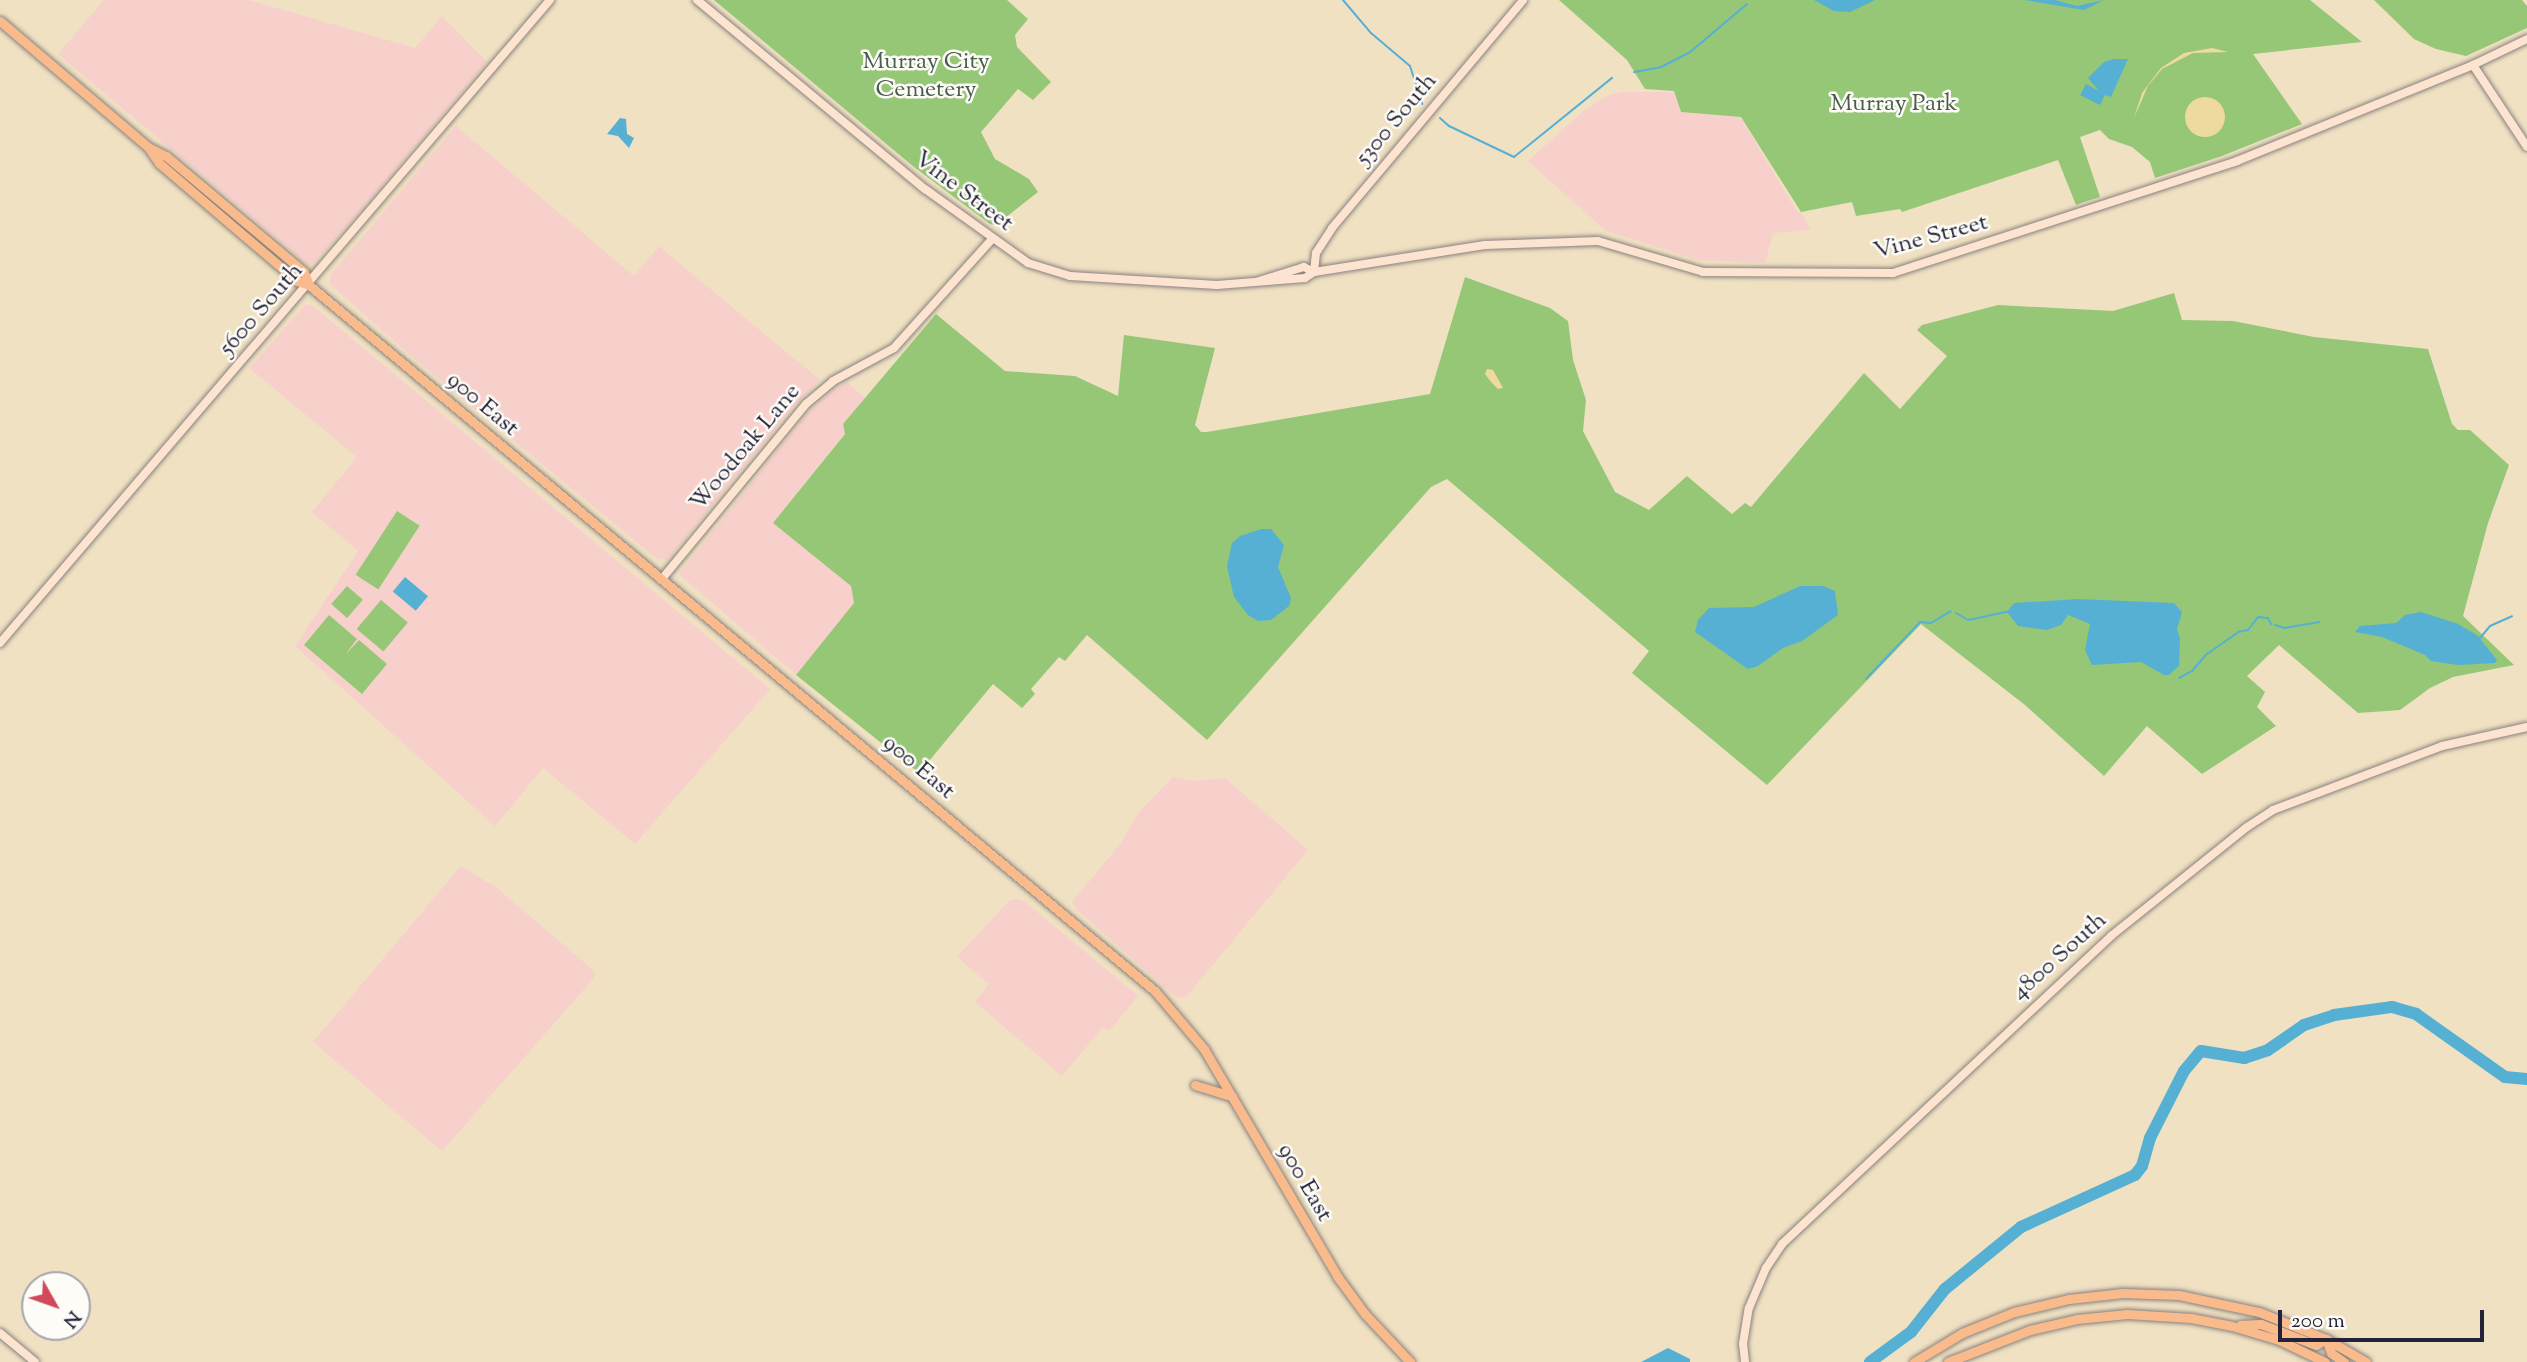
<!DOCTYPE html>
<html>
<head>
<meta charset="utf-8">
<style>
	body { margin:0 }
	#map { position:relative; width:2527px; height:1362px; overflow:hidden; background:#f0e1c3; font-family:"Sorts Mill Goudy",serif }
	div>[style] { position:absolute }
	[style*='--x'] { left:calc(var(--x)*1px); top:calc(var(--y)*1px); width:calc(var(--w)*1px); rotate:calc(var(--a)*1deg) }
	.built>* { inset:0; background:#f7d0cc }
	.green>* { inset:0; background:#96c776; transform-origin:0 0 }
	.sand>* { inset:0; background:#eeda9e }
	.round { border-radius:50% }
	.water>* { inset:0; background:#56b0d3; transform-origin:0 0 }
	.stream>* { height:2px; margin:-1px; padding:0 1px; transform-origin:1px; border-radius:1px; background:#56b0d3 }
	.river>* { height:12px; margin:-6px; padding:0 6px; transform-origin:6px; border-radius:6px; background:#56b0d3 }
	.roads { filter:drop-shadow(0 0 2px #89827f) drop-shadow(0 0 2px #89827f) }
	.secondary>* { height:8px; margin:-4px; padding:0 4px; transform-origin:4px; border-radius:4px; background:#fde4d1 }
	.primary>* { height:9px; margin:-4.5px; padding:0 4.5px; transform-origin:4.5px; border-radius:4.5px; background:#fabb8c }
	span { translate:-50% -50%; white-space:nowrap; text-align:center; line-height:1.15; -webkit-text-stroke:5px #fdfcf7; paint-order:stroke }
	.park-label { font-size:24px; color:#4b5c50 }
	.street-label { font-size:24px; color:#22223b }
	.north { position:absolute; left:21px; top:1271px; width:70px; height:70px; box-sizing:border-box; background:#fdfcf7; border:2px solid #a5a5ac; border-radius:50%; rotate:130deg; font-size:19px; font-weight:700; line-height:28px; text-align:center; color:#22223b }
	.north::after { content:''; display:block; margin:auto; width:24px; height:32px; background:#d1495b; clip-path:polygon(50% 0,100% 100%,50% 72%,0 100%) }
	.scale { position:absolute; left:2278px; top:1310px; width:206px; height:32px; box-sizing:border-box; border:4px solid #22223b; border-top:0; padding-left:9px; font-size:21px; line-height:24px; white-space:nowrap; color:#22223b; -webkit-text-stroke:5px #fdfcf7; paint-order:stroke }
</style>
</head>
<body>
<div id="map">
	<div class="built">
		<div style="clip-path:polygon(104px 0,249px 0,415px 48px,442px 16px,487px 62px,365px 206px,314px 263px,308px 265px,58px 54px)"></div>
		<div style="clip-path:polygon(1622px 92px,1674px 92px,1681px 112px,1740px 117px,1798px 213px,1801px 212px,1811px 230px,1773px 233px,1765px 263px,1699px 260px,1606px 231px,1528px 161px,1585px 110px,1607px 96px)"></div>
		<div style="clip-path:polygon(456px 126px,634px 276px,659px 246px,820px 380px,794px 406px,667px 560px,657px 559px,411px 356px,329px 283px,332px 273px)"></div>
		<div style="clip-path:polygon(306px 304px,312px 305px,770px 689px,635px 844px,543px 768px,495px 826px,295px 646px,358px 551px,312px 512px,357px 457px,249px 368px)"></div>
		<div style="clip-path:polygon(847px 382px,865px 398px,843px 424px,845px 433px,774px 522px,851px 586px,854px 604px,796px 675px,679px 574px,805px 416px,832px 390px)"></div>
		<div style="clip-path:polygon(1173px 777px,1194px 781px,1225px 778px,1308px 850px,1187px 996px,1182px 998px,1175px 996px,1077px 910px,1072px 902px,1121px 843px,1139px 812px)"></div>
		<div style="clip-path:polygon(461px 866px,497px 888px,592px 969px,595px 977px,442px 1151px,313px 1042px)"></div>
		<div style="clip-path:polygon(1016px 899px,1024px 901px,1138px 996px,1109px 1031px,1103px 1027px,1062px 1076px,975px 1002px,989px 984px,957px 957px,1009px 901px)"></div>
	</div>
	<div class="green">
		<div style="clip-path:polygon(714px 0,1007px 0,1028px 19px,1015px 35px,1017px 47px,1051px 82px,1033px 100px,1018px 89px,981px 132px,995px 159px,1029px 179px,1038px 192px,996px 225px,990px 224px,914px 167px)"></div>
		<div style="clip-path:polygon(1559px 0,2310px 0,2362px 42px,2253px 54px,2302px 124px,2222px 156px,2155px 178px,2150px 162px,2132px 147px,2109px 139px,2100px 130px,2080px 137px,2100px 197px,2087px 201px,2076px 205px,2058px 160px,1902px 212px,1900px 209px,1856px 216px,1852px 202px,1801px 212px,1741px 117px,1681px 112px,1674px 91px,1645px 89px,1627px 60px)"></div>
		<div style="clip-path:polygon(2374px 0,2522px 0,2527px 6px,2527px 28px,2466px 56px,2436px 49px,2414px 39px)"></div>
		<div style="clip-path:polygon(1465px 277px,1550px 308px,1568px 321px,1573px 360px,1586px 400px,1583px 431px,1615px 492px,1649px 510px,1687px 476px,1732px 514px,1745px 503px,1751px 507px,1864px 373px,1900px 409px,1947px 356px,1917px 330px,1922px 325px,1998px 305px,2113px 311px,2174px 293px,2182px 320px,2233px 321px,2314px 337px,2428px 349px,2452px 424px,2458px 430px,2470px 430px,2509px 465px,2488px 523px,2463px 616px,2514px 665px,2453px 677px,2430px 688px,2400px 710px,2358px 713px,2279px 645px,2247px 676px,2265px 692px,2257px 707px,2276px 726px,2202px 774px,2147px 726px,2104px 776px,2025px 705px,1921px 624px,1767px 785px,1632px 673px,1649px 651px,1447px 479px,1431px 487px,1207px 740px,1087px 635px,1065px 661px,1059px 657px,1031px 689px,1035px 694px,1022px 708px,993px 684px,919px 773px,796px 675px,854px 603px,851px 586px,773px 523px,845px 434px,843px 424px,936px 314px,1005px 371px,1075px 376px,1118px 396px,1124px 335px,1215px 348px,1195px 425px,1201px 432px,1207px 432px,1430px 394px)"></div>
		<div style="left:397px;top:511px;width:27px;height:76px;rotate:33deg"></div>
		<div style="left:347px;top:586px;width:21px;height:24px;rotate:41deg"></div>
		<div style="left:381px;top:600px;width:35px;height:38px;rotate:40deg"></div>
		<div style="clip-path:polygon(329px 615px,357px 639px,345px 655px,359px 640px,387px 664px,362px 694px,304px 645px)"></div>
	</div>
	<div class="sand">
		<div style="clip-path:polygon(2212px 48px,2228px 52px,2193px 53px,2162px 69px,2148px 86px,2134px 118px,2142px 93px,2161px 68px,2184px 53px)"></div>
		<div class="round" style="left:2185px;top:97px;width:40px;height:40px"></div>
		<div style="clip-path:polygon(1487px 369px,1493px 370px,1503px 388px,1498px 389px,1491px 382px,1485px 374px)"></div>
	</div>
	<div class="water">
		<div style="clip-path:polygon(1814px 0,1875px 0,1850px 12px,1834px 11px)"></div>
		<div style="clip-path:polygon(2025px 0,2055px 0,2077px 6px,2104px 0,2084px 10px)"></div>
		<div style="clip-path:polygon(2113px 59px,2128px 59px,2111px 97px,2105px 95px,2100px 105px,2080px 95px,2086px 84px,2099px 91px,2088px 78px,2104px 62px)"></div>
		<div style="clip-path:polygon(620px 118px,626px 119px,627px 134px,634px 138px,629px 148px,618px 136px,607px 134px)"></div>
		<div style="clip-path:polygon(1261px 529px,1271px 529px,1284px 545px,1278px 567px,1291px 598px,1289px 606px,1271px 620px,1258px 621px,1248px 615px,1234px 597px,1227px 566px,1232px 543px,1240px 536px)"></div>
		<div style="left:405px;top:577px;width:30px;height:19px;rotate:40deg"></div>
		<div style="clip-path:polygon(1800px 586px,1823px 586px,1835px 591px,1838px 615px,1802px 641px,1783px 648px,1758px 666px,1748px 669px,1695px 632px,1698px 620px,1709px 608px,1754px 607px)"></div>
		<div style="clip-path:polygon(2078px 599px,2174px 603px,2182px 612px,2177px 629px,2180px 639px,2179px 666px,2169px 675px,2164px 675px,2141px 662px,2092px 665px,2085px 650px,2090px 624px,2068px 615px,2061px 625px,2047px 630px,2018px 626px,2007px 612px,2014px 603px)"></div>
		<div style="clip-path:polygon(2421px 612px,2458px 624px,2477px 635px,2497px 660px,2495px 663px,2458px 665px,2431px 661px,2425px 655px,2382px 637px,2355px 632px,2360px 626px,2396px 623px,2405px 615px)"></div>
		<div style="clip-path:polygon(1668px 1348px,1690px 1359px,1690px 1362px,1641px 1362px)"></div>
	</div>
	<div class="stream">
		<div style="--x:1343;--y:0;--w:43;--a:49.7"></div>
		<div style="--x:1371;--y:33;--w:51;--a:40.2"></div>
		<div style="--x:1410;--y:66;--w:40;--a:72"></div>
		<div style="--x:1634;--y:72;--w:27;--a:-10"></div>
		<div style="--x:1661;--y:67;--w:31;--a:-27"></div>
		<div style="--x:1689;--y:53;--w:76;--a:-40.2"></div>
		<div style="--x:1440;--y:118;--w:12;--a:42"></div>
		<div style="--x:1449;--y:126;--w:72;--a:25.5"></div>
		<div style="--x:1514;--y:157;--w:126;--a:-38.9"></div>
		<div style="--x:1956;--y:613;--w:14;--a:30"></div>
		<div style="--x:1968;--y:620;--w:40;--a:-12"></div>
		<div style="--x:2275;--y:625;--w:10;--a:17"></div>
		<div style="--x:2285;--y:628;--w:35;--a:-10"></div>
		<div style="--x:2480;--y:638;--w:16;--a:-50"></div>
		<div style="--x:2490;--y:626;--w:24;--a:-24"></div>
		<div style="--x:2179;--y:678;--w:15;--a:-28"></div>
		<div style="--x:2192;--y:671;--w:23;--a:-49"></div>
		<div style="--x:2207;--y:654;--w:38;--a:-35"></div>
		<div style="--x:2238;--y:632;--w:10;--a:-11"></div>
		<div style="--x:2248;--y:630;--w:16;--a:-52"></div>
		<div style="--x:2258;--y:617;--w:10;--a:6"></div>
		<div style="--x:2268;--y:618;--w:7;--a:63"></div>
		<div style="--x:1866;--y:679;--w:79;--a:-46.5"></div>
		<div style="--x:1920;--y:622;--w:11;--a:5"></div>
		<div style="--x:1931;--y:623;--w:23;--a:-31"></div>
	</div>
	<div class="river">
		<div style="--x:1870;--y:1362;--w:51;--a:-36.2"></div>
		<div style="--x:1911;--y:1332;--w:55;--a:-51.7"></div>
		<div style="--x:1945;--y:1289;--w:98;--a:-39.2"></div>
		<div style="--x:2021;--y:1227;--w:125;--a:-24.5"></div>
		<div style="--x:2135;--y:1175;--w:11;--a:-52"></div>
		<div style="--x:2142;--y:1166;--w:29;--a:-74"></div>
		<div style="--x:2150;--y:1138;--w:75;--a:-63.1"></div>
		<div style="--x:2184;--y:1071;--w:26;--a:-50"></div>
		<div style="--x:2201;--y:1051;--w:44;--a:9.2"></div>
		<div style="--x:2244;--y:1058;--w:25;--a:-18"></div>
		<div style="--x:2268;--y:1050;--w:44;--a:-34.8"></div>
		<div style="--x:2304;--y:1025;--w:32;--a:-18"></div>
		<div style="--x:2334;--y:1015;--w:59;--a:-7.9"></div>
		<div style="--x:2392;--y:1007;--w:25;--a:16"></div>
		<div style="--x:2416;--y:1014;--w:109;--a:35.3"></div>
		<div style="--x:2505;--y:1077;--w:22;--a:5"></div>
	</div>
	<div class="roads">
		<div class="secondary">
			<div style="--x:697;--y:0;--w:296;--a:39.7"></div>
			<div style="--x:925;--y:189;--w:127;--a:35.7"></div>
			<div style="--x:1028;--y:263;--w:44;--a:17.2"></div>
			<div style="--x:1070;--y:276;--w:147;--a:3.5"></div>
			<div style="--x:1217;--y:285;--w:88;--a:-4.5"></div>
			<div style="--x:1305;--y:278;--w:11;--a:-34"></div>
			<div style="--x:1314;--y:272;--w:173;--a:-9"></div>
			<div style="--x:1485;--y:245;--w:113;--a:-2"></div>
			<div style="--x:1598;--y:241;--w:109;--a:16.4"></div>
			<div style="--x:1703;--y:272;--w:190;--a:0.3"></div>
			<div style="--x:1893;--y:273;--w:362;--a:-18"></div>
			<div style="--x:2237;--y:161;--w:255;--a:-22.1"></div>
			<div style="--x:2473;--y:65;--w:60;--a:-25.7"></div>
			<div style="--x:2473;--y:65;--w:98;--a:56.6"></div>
			<div style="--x:1314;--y:272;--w:19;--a:-84"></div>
			<div style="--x:1316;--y:253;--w:30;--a:-57"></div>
			<div style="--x:1332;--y:228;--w:297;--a:-50"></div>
			<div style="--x:1259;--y:281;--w:47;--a:-17.3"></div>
			<div style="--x:1304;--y:267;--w:11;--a:27"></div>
			<div style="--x:661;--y:580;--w:228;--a:-50.5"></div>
			<div style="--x:806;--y:404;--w:35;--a:-40"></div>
			<div style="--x:833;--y:381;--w:69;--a:-28.4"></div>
			<div style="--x:894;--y:348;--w:147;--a:-48"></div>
			<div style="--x:0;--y:643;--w:846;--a:-49.46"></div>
			<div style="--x:0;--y:1333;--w:45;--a:39.6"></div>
			<div style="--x:1745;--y:1362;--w:18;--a:-96"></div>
			<div style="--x:1743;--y:1344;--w:36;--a:-81"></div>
			<div style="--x:1749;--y:1308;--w:43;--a:-67"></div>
			<div style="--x:1766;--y:1268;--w:29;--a:-56"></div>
			<div style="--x:1782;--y:1244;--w:451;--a:-43.1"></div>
			<div style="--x:2111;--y:936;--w:174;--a:-38.7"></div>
			<div style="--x:2247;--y:827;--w:31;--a:-33"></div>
			<div style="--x:2273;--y:810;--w:181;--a:-20.7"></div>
			<div style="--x:2442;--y:746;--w:87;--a:-12.6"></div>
		</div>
		<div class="primary">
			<div style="--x:0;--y:21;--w:194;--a:40.4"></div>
			<div style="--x:148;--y:147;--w:20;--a:27"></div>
			<div style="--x:166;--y:156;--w:180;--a:40"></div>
			<div style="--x:304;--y:272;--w:14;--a:69"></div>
			<div style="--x:148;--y:147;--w:19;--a:55"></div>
			<div style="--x:159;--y:163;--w:182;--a:40.5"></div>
			<div style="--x:297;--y:281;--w:13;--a:18"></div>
			<div style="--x:309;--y:285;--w:1102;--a:39.85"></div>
			<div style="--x:1155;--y:991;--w:76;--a:49.8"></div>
			<div style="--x:1204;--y:1049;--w:263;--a:59.6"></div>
			<div style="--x:1337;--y:1276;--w:47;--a:53.6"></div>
			<div style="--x:1365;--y:1314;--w:66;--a:46.8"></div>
			<div style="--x:1195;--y:1085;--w:39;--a:17"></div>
			<div style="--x:2240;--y:1325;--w:21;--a:-3"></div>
			<div style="--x:2261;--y:1324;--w:59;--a:20.9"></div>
			<div style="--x:2316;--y:1345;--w:12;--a:-31"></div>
			<div style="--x:2326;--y:1339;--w:15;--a:70"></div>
			<div style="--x:2331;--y:1353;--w:16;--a:35"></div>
			<div style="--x:1914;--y:1362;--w:56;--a:-31.1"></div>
			<div style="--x:1962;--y:1333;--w:56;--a:-22"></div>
			<div style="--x:2014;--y:1312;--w:57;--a:-13.3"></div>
			<div style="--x:2069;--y:1299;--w:54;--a:-6.3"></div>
			<div style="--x:2123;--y:1293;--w:56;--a:2"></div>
			<div style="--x:2179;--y:1295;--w:82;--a:12"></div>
			<div style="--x:2259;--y:1312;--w:72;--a:21.9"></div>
			<div style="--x:2326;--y:1339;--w:46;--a:29.9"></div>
			<div style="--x:1948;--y:1362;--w:88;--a:-21.3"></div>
			<div style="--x:2030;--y:1330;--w:48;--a:-13.2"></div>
			<div style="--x:2077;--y:1319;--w:50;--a:-5.7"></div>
			<div style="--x:2127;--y:1314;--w:64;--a:3.6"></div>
			<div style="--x:2191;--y:1318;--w:42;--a:11"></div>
			<div style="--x:2232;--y:1326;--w:49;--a:16.6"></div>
			<div style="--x:2279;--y:1340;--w:51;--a:25.6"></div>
		</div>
	</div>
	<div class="park-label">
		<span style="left:926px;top:77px">Murray City<br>Cemetery</span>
		<span style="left:1894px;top:105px">Murray Park</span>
	</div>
	<div class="street-label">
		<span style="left:1397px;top:120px;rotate:-50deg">5300 South</span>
		<span style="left:963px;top:192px;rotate:37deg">Vine Street</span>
		<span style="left:1931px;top:238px;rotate:-15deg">Vine Street</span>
		<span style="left:262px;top:310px;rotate:-49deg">5600 South</span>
		<span style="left:482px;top:405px;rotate:40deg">900 East</span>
		<span style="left:746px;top:448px;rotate:-50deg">Woodoak Lane</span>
		<span style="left:918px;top:768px;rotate:40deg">900 East</span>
		<span style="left:2060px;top:957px;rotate:-42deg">4800 South</span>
		<span style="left:1304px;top:1183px;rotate:60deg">900 East</span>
	</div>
	<div class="north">N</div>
	<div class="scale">200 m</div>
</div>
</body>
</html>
